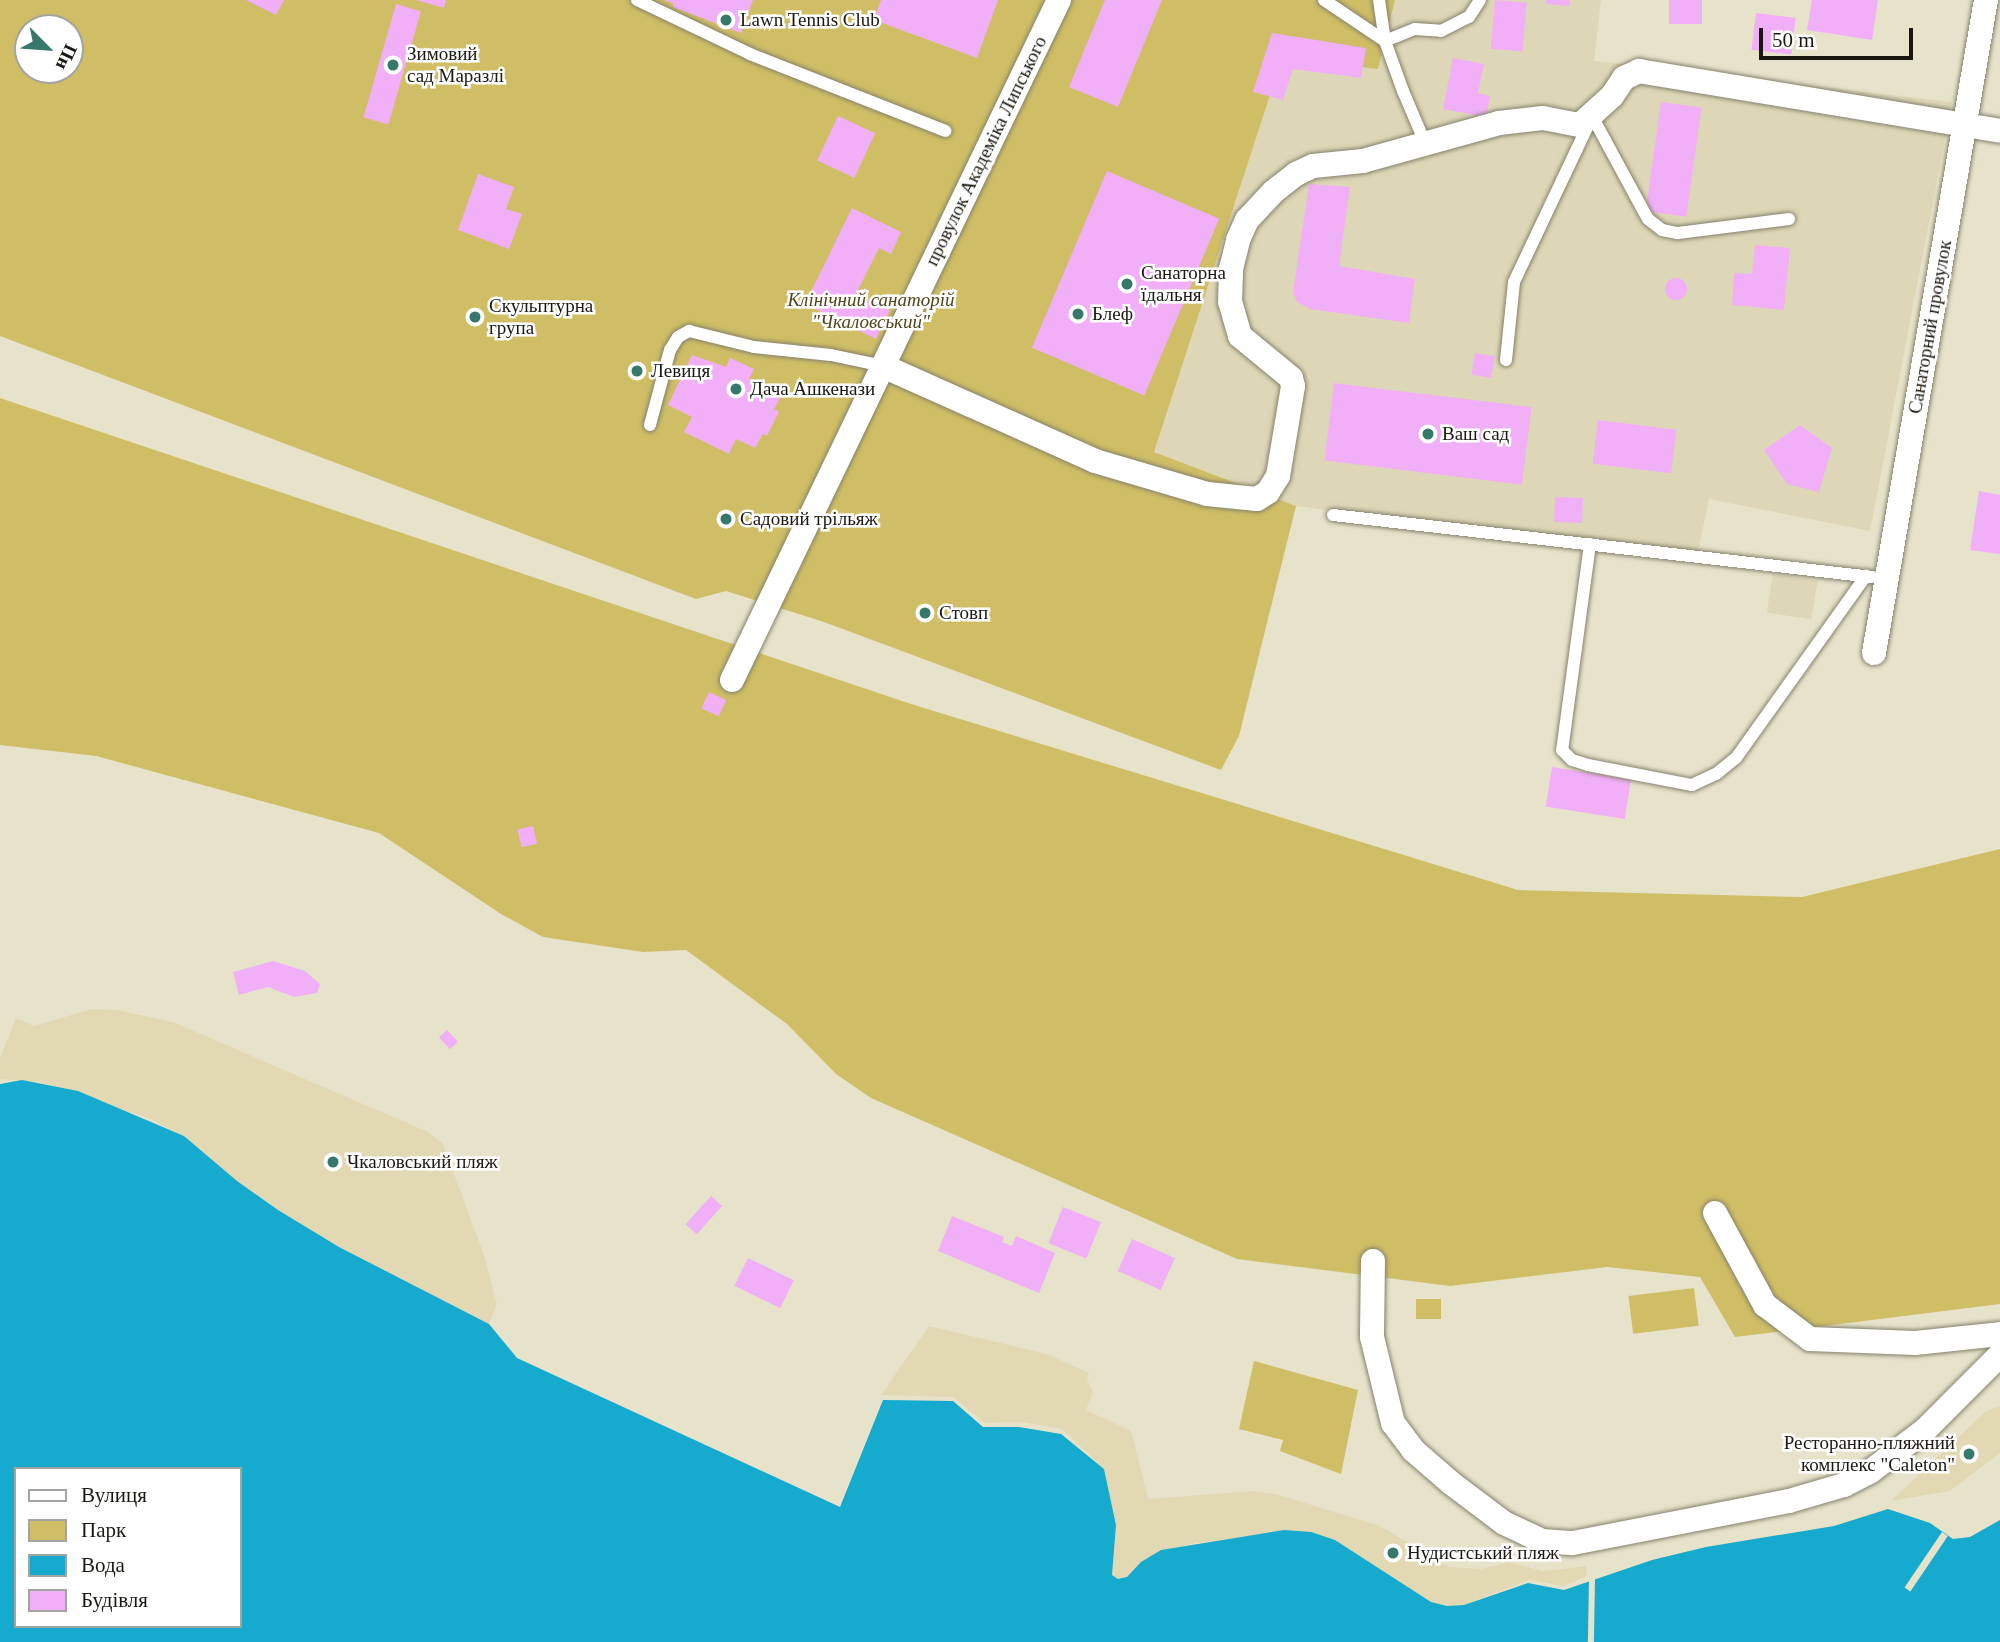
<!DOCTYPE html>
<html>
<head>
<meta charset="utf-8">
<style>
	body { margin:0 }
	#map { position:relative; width:2000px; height:1642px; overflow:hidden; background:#e7e3cb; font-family:"Times New Roman",serif }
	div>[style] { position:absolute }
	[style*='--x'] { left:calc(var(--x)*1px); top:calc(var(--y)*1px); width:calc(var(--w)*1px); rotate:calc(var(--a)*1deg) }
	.built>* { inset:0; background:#ddd7b7; transform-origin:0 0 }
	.green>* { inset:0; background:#cfbe65; transform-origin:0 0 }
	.sand>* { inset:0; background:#e2d9b4 }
	.water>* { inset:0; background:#15aace }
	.pier>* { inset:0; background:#e7e3cb; transform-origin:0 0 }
	.building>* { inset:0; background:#f1aff8; transform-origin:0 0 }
	.round { border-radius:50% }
	.roads { filter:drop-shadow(0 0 2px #86826c) drop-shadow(0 0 2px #86826c) }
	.lane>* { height:12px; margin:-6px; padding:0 6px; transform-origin:6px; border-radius:6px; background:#fff }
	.street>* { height:24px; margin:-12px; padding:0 12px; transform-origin:12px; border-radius:12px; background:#fff }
	.dots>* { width:19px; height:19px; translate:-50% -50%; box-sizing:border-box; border:4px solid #fff; border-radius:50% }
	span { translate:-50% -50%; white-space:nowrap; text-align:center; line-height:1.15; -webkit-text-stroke:5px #fff; paint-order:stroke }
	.poi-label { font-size:19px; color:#1a1810 }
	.left { translate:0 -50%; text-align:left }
	.right { translate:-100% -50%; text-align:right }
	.street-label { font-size:19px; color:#1a1810 }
	.park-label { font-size:19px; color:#4f461d; font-style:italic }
	.legend { position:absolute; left:14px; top:1467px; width:228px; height:161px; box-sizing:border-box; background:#fff; border:2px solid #a3a39f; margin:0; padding:9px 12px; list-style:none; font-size:21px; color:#1a1810 }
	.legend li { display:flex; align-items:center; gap:14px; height:35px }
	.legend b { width:35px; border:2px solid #a3a39f }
	.north { position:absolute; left:14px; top:14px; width:70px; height:70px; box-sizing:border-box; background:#fff; border:2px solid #a3a39f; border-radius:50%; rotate:115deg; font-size:19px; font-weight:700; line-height:28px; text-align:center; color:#1a1810 }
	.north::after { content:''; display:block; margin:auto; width:24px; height:32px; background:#36796b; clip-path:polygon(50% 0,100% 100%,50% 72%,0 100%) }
	.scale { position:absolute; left:1759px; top:28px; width:154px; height:32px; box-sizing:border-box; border:4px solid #1a1810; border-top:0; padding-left:9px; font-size:21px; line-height:24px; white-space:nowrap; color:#1a1810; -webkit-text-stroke:5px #fff; paint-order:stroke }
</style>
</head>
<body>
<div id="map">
	<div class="built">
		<div style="clip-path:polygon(1395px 0,1601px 0,1594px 61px,1952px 102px,1870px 531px,1709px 499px,1697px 557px,1296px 506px,1154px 452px,1282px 57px,1378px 69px)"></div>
		<div style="left:1773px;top:574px;width:45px;height:39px;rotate:9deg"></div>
	</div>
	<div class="green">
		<div style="clip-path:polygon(evenodd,0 0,1395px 0,1378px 69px,1282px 58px,1154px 452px,1296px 506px,1239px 736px,1221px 770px,824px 622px,726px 591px,696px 599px,0 336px,0 0,28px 28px,70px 28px,70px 70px,28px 70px,28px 28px)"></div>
		<div style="clip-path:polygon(0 398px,911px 704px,1518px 890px,1802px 897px,2000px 849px,2000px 1304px,1735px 1337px,1700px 1277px,1607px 1267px,1450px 1286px,1237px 1259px,871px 1098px,836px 1074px,787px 1024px,686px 950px,643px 952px,543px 937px,501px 914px,379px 833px,96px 756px,0 745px)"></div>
		<div style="left:1694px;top:1288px;width:38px;height:66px;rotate:83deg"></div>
		<div style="left:1441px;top:1299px;width:20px;height:25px;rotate:90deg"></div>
		<div style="clip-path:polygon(1254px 1361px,1358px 1390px,1341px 1474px,1280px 1451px,1283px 1440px,1239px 1429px)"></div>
	</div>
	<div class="sand">
		<div style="clip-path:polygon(92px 1009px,117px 1010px,173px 1022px,428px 1132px,443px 1144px,484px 1255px,497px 1304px,489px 1324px,339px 1247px,278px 1210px,237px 1181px,184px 1136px,150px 1119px,40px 1082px,0 1079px,0 1058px,16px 1018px,34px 1026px)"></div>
		<div style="clip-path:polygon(929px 1326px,1047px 1354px,1089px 1373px,1087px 1379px,1093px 1392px,1086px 1410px,1131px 1431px,1148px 1499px,1253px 1491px,1276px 1494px,1380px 1526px,1449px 1567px,1481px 1569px,1508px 1562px,1543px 1571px,1586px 1566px,1587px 1576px,1563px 1586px,1529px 1580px,1464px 1605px,1447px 1606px,1431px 1602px,1335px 1540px,1249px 1536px,1189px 1544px,1141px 1562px,1127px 1577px,1118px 1579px,1112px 1575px,1116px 1525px,1104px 1469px,1062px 1429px,1021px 1422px,985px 1423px,953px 1397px,881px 1395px)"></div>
		<div style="clip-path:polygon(2000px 1406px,2000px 1453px,1950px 1491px,1891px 1501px,1986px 1411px)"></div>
	</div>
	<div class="water">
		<div style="clip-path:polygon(evenodd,22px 1080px,78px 1091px,184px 1136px,237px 1181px,278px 1210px,339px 1247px,489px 1324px,517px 1358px,840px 1507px,883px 1400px,953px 1401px,983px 1427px,1019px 1427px,1061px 1434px,1104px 1469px,1116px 1525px,1112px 1575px,1118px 1579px,1127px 1577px,1141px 1562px,1161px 1550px,1284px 1530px,1311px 1532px,1335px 1540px,1431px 1602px,1447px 1606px,1464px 1605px,1528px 1583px,1564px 1590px,1652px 1560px,1706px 1547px,1834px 1526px,1888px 1509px,1930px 1523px,1953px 1539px,1970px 1537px,2000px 1520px,2000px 1642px,0 1642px,0 1084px,22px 1080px,16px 1469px,240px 1469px,240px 1626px,16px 1626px,16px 1469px)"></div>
	</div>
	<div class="pier">
		<div style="left:1942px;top:1532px;width:7px;height:67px;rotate:34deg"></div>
		<div style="left:1595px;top:1578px;width:64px;height:6px;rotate:91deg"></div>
	</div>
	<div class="building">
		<div style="clip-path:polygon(246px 0,284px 0,276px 15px)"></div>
		<div style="clip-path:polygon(416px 0,446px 0,444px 8px)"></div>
		<div style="clip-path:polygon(664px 0,753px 0,741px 33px,673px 7px,673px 3px)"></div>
		<div style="clip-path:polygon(881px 0,998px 0,977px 58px,874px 20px)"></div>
		<div style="clip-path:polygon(1105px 0,1162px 0,1118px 107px,1069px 87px)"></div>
		<div style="left:1495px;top:0;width:32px;height:49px;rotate:5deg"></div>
		<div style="clip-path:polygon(1546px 0,1570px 0,1570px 6px,1546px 4px)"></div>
		<div style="left:1669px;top:0;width:33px;height:24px"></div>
		<div style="clip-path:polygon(1812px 0,1878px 0,1872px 40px,1807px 30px)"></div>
		<div style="left:396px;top:4px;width:26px;height:118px;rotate:16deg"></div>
		<div style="left:1756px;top:13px;width:40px;height:37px;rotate:7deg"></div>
		<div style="clip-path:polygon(1272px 33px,1366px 48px,1361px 78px,1293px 69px,1283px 100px,1253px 92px)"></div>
		<div style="clip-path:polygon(1453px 58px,1484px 64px,1478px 93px,1490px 96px,1486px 117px,1443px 109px)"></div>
		<div style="left:1661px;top:102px;width:41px;height:110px;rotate:8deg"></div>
		<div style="left:838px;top:116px;width:41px;height:49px;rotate:25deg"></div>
		<div style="left:1107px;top:171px;width:122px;height:192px;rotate:23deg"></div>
		<div style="clip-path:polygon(478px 174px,514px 187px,506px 209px,522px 214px,509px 249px,458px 230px)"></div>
		<div style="clip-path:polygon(1309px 184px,1350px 187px,1339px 266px,1415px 279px,1409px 323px,1310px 309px,1297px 302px,1293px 293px)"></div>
		<div style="clip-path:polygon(852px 208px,901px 232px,891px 254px,879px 248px,856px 294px,890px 310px,876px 339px,805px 304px)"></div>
		<div style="clip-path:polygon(1755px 245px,1790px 248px,1784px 310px,1732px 305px,1734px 273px,1752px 274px)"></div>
		<div class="round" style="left:1665px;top:278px;width:22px;height:22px"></div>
		<div style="left:1475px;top:353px;width:20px;height:22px;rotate:9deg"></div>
		<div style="clip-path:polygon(692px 355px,726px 367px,730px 358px,754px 369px,749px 379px,780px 398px,774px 409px,779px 412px,767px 436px,763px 434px,755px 448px,736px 439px,729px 454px,684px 432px,692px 417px,668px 405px)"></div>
		<div style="left:1334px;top:383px;width:199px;height:78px;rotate:7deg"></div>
		<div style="left:1598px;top:420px;width:79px;height:44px;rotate:7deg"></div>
		<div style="clip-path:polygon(1800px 425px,1832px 448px,1819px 492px,1787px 484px,1764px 450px)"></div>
		<div style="clip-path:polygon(1979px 491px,2000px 495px,2000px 554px,1970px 550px)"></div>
		<div style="left:1555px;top:497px;width:28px;height:25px;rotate:2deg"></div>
		<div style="left:709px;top:692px;width:19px;height:18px;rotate:25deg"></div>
		<div style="left:1552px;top:767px;width:80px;height:40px;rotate:9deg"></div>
		<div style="left:533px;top:826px;width:18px;height:16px;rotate:77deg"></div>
		<div style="clip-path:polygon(273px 961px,305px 971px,320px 984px,317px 993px,294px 997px,268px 987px,239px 995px,233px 972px)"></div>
		<div style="left:447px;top:1030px;width:16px;height:11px;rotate:47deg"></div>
		<div style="left:711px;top:1196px;width:15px;height:38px;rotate:42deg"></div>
		<div style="left:1063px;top:1207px;width:41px;height:39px;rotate:22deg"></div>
		<div style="clip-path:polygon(952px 1216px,1004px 1237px,1002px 1242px,1012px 1246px,1016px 1236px,1055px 1253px,1039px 1293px,938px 1251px)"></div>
		<div style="left:1132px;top:1239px;width:47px;height:35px;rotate:24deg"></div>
		<div style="left:748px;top:1258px;width:51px;height:31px;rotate:26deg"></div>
	</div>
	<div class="roads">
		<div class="lane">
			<div style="--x:637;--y:0;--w:125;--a:25.5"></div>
			<div style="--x:750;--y:54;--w:210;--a:21.5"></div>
			<div style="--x:1324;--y:0;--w:73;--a:33.9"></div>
			<div style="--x:1385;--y:41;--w:32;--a:-22"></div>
			<div style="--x:1415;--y:29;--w:26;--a:4"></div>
			<div style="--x:1441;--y:31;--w:31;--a:-27"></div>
			<div style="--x:1469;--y:17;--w:20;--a:-57"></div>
			<div style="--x:1379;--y:0;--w:41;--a:81.7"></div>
			<div style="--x:1385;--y:41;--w:53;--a:70.2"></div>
			<div style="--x:1403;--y:91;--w:59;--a:66.9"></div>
			<div style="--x:1592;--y:116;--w:117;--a:61.5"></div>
			<div style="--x:1648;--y:219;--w:18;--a:38"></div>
			<div style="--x:1662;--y:230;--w:16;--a:11"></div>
			<div style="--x:1678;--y:233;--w:112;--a:-7.2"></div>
			<div style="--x:1506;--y:360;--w:78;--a:-84.1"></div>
			<div style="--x:1514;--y:282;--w:176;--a:-64.7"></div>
			<div style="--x:650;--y:425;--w:78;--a:-75.1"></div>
			<div style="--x:670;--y:350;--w:15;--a:-58"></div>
			<div style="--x:678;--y:337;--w:13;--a:-29"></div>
			<div style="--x:689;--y:331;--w:67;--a:13.8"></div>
			<div style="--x:754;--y:347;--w:77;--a:5.9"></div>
			<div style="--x:831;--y:355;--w:53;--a:11.9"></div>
			<div style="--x:1333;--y:515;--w:543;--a:6.56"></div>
			<div style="--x:1590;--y:544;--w:208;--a:97.7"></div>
			<div style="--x:1562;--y:750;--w:14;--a:45"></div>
			<div style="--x:1572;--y:760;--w:17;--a:17"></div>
			<div style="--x:1588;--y:765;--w:106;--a:10.9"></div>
			<div style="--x:1692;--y:785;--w:26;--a:-25"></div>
			<div style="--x:1716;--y:774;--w:26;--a:-39"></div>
			<div style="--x:1736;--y:758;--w:224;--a:-54.5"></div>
		</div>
		<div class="street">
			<div style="--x:883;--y:366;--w:232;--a:24.1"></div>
			<div style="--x:1095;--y:461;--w:117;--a:16.4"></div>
			<div style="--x:1207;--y:494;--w:50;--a:5.7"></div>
			<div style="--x:1257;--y:499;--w:13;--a:-32"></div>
			<div style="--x:1268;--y:492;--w:19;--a:-58"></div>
			<div style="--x:1278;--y:476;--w:91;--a:-80.5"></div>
			<div style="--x:1293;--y:386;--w:8;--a:-104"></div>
			<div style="--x:1291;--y:378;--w:66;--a:-140.5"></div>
			<div style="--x:1240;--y:336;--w:35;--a:-106"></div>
			<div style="--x:1230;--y:302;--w:33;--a:-88"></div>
			<div style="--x:1231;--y:269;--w:30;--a:-76"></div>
			<div style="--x:1238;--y:240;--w:22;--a:-66"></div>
			<div style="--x:1247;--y:220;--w:38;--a:-47"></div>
			<div style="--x:1273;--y:192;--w:29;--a:-38"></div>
			<div style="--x:1296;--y:174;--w:19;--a:-25"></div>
			<div style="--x:1313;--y:166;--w:50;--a:-5.7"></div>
			<div style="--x:1363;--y:161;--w:141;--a:-15.6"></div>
			<div style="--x:1499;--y:123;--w:44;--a:-6.5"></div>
			<div style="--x:1543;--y:118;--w:38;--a:11"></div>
			<div style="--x:1580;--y:125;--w:43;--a:-42.2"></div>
			<div style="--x:1612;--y:96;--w:22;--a:-56"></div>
			<div style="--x:1624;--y:78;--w:17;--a:-25"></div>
			<div style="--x:1639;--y:71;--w:366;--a:9.4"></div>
			<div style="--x:1874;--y:653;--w:663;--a:-80.27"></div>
			<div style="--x:732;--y:680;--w:755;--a:-64.32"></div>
			<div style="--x:1715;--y:1213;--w:105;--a:61.5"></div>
			<div style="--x:1765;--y:1305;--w:56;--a:37.1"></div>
			<div style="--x:1810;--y:1339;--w:105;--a:2.2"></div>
			<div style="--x:1915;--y:1343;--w:85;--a:-6"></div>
			<div style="--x:1373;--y:1261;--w:76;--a:90.8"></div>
			<div style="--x:1372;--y:1337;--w:89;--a:76.3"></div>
			<div style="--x:1393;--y:1423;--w:34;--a:53"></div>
			<div style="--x:1413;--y:1450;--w:50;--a:41"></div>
			<div style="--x:1451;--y:1483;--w:66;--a:37"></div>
			<div style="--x:1504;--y:1523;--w:42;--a:25.3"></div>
			<div style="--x:1542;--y:1541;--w:31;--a:4"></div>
			<div style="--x:1573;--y:1543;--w:220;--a:-11"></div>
			<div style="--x:1789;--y:1501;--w:57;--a:-16.2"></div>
			<div style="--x:1844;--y:1485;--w:30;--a:-27"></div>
			<div style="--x:1871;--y:1471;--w:68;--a:-37.2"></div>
			<div style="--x:1925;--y:1430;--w:106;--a:-45"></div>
		</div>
	</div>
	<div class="dots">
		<div style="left:726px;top:20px;background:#36796b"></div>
		<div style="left:393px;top:65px;background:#36796b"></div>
		<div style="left:1127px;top:284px;background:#36796b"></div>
		<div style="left:1078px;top:314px;background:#36796b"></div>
		<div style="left:475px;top:317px;background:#36796b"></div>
		<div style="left:637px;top:371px;background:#36796b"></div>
		<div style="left:736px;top:389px;background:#36796b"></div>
		<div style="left:1428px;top:434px;background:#36796b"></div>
		<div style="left:726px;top:519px;background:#36796b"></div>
		<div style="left:925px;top:613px;background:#36796b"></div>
		<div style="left:333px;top:1162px;background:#36796b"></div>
		<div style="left:1969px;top:1454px;background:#36796b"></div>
		<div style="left:1393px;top:1553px;background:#36796b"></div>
	</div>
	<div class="poi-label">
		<span class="left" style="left:740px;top:20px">Lawn Tennis Club</span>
		<span class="left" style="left:407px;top:65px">Зимовий<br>сад Маразлі</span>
		<span class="left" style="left:1141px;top:284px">Санаторна<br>їдальня</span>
		<span class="left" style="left:489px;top:317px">Скульптурна<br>група</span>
		<span class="left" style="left:1092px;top:314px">Блеф</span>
		<span class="left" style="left:651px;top:371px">Левиця</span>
		<span class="left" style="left:750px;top:389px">Дача Ашкенази</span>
		<span class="left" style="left:1442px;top:434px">Ваш сад</span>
		<span class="left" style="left:740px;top:519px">Садовий трільяж</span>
		<span class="left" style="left:939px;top:613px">Стовп</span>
		<span class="left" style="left:347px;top:1162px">Чкаловський пляж</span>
		<span class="right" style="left:1955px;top:1454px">Ресторанно-пляжний<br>комплекс "Caleton"</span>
		<span class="left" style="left:1407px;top:1553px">Нудистський пляж</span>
	</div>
	<div class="street-label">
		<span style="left:986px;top:151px;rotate:-64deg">провулок Академіка Липського</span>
		<span style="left:1930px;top:327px;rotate:-80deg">Санаторний провулок</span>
	</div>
	<div class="park-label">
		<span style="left:871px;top:311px">Клінічний санаторій<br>"Чкаловський"</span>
	</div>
	<ul class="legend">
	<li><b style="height:9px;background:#fff"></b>Вулиця</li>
	<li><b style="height:19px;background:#cfbe65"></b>Парк</li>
	<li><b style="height:19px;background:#15aace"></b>Вода</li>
	<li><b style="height:19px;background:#f1aff8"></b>Будівля</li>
	</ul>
	<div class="north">Пн</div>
	<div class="scale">50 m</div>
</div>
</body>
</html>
